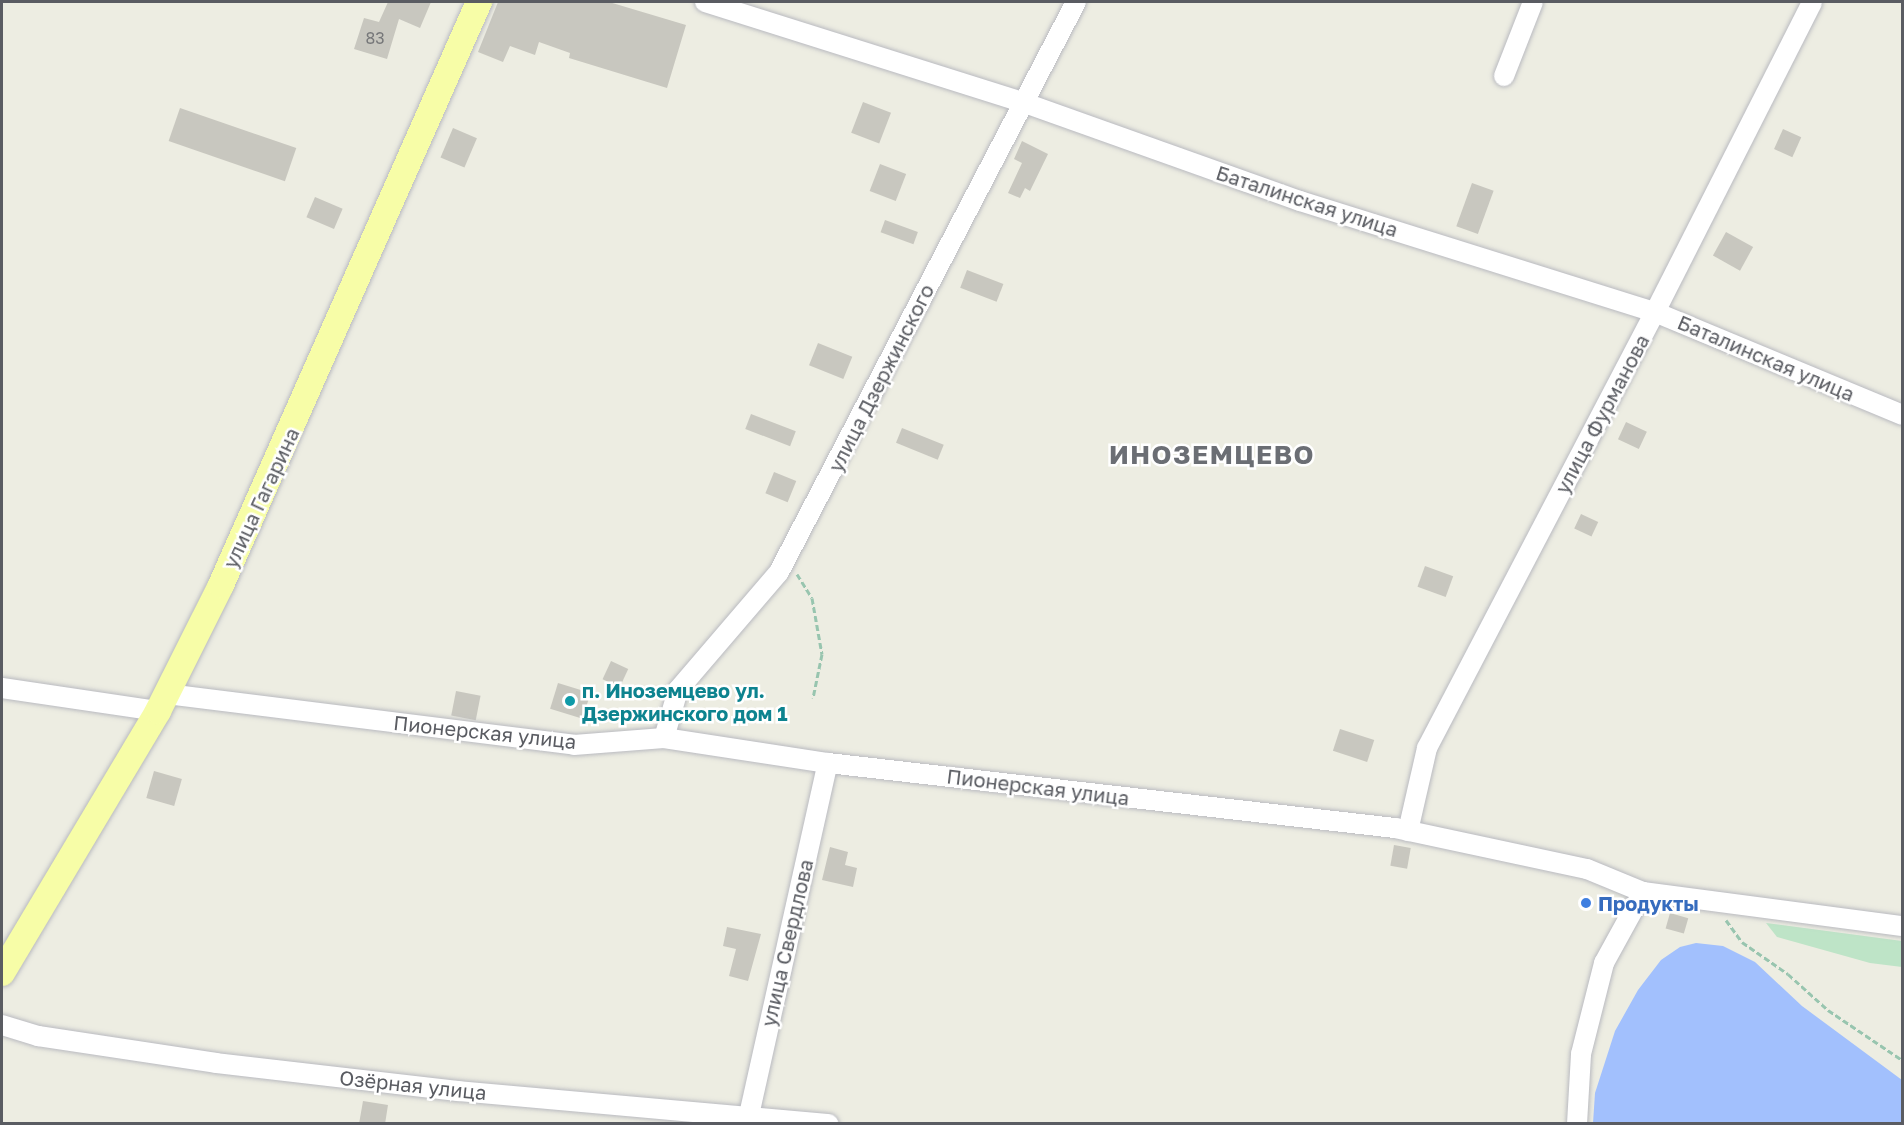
<!DOCTYPE html>
<html>
<head>
<meta charset="utf-8">
<style>
	body { margin:0 }
	#map { position:relative; width:1904px; height:1125px; overflow:hidden; background:#edede2; font-family:"Golos Text",sans-serif }
	div>[style] { position:absolute }
	[style*='--x'] { left:calc(var(--x)*1px); top:calc(var(--y)*1px); width:calc(var(--w)*1px); rotate:calc(var(--a)*1deg) }
	.green>* { inset:0; background:#bee4c7 }
	.water>* { inset:0; background:#a2c0fd }
	.building>* { inset:0; background:#c8c7bf; transform-origin:0 0 }
	.path>* { height:3px; margin-top:-1.5px; transform-origin:0; background:repeating-linear-gradient(90deg,#98c5af 0 6px,transparent 0 9px) }
	.roads { filter:drop-shadow(0 0 2px #b9bac0) drop-shadow(0 0 2px #b9bac0) }
	.minor>* { height:20px; margin:-10px; padding:0 10px; transform-origin:10px; border-radius:10px; background:#fff }
	.major>* { height:26px; margin:-13px; padding:0 13px; transform-origin:13px; border-radius:13px; background:#f7fda7 }
	.dots>* { width:16px; height:16px; translate:-50% -50%; box-sizing:border-box; border:3px solid #fff; border-radius:50% }
	span { translate:-50% -50%; white-space:nowrap; text-align:center; line-height:1.15; -webkit-text-stroke:5px #fff; paint-order:stroke }
	.number-label { font-size:16px; color:#767779 }
	.number-label span { -webkit-text-stroke-width:0 }
	.street-label { font-size:20px; color:#5a5c62 }
	.culture-label { font-size:20px; color:#0d838f; font-weight:700 }
	.left { translate:0 -50%; text-align:left }
	.shop-label { font-size:20px; color:#366cbe; font-weight:700 }
	.district-label { font-size:26px; color:#6b6e74; font-weight:700; letter-spacing:1.5px }
	.frame { position:absolute; inset:0; border:3px solid #5a5c62; pointer-events:none }
</style>
</head>
<body>
<div id="map">
	<div class="green">
		<div style="clip-path:polygon(1766px 923px,1902px 941px,1902px 967px,1870px 963px,1777px 937px)"></div>
	</div>
	<div class="water">
		<div style="clip-path:polygon(1696px 943px,1723px 946px,1755px 962px,1802px 1006px,1902px 1080px,1902px 1123px,1593px 1123px,1595px 1093px,1615px 1031px,1638px 990px,1661px 960px,1680px 947px)"></div>
	</div>
	<div class="building">
		<div style="clip-path:polygon(388px 2px,431px 2px,420px 28px,399px 19px,387px 59px,354px 49px,364px 18px,379px 22px)"></div>
		<div style="clip-path:polygon(498px 2px,609px 2px,686px 25px,667px 88px,569px 58px,570px 53px,539px 42px,535px 55px,510px 46px,503px 62px,478px 52px)"></div>
		<div style="left:863px;top:102px;width:30px;height:33px;rotate:21deg"></div>
		<div style="left:180px;top:108px;width:123px;height:35px;rotate:19deg"></div>
		<div style="left:453px;top:128px;width:26px;height:32px;rotate:23deg"></div>
		<div style="left:1783px;top:129px;width:20px;height:22px;rotate:24deg"></div>
		<div style="clip-path:polygon(1022px 141px,1048px 154px,1030px 191px,1025px 188px,1020px 198px,1008px 193px,1022px 163px,1014px 159px)"></div>
		<div style="left:880px;top:164px;width:28px;height:29px;rotate:21deg"></div>
		<div style="left:1472px;top:183px;width:23px;height:46px;rotate:20deg"></div>
		<div style="left:315px;top:197px;width:30px;height:22px;rotate:23deg"></div>
		<div style="left:885px;top:220px;width:35px;height:13px;rotate:20deg"></div>
		<div style="left:1726px;top:232px;width:31px;height:27px;rotate:29deg"></div>
		<div style="left:967px;top:270px;width:39px;height:19px;rotate:21deg"></div>
		<div style="left:818px;top:343px;width:37px;height:24px;rotate:22deg"></div>
		<div style="left:751px;top:414px;width:48px;height:16px;rotate:21deg"></div>
		<div style="left:1626px;top:422px;width:23px;height:19px;rotate:25deg"></div>
		<div style="left:902px;top:428px;width:45px;height:16px;rotate:22deg"></div>
		<div style="left:774px;top:472px;width:24px;height:23px;rotate:22deg"></div>
		<div style="left:1581px;top:514px;width:19px;height:16px;rotate:25deg"></div>
		<div style="left:1425px;top:566px;width:30px;height:22px;rotate:20deg"></div>
		<div style="left:611px;top:661px;width:19px;height:20px;rotate:25deg"></div>
		<div style="left:558px;top:683px;width:34px;height:27px;rotate:17deg"></div>
		<div style="left:456px;top:691px;width:25px;height:25px;rotate:11deg"></div>
		<div style="left:1340px;top:729px;width:36px;height:23px;rotate:18deg"></div>
		<div style="left:154px;top:771px;width:29px;height:28px;rotate:16deg"></div>
		<div style="left:1394px;top:845px;width:17px;height:21px;rotate:10deg"></div>
		<div style="clip-path:polygon(830px 847px,848px 852px,845px 865px,857px 868px,853px 887px,822px 880px)"></div>
		<div style="left:1670px;top:913px;width:19px;height:16px;rotate:16deg"></div>
		<div style="clip-path:polygon(727px 927px,761px 934px,748px 981px,729px 976px,736px 949px,723px 946px)"></div>
		<div style="clip-path:polygon(363px 1101px,388px 1105px,385px 1124px,359px 1124px)"></div>
	</div>
	<div class="path">
		<div style="--x:797;--y:574;--w:28;--a:58"></div>
		<div style="--x:812;--y:598;--w:57;--a:79.9"></div>
		<div style="--x:822;--y:654;--w:45;--a:101.6"></div>
		<div style="--x:1726;--y:920;--w:27;--a:54"></div>
		<div style="--x:1742;--y:942;--w:56;--a:34.8"></div>
		<div style="--x:1788;--y:974;--w:54;--a:42"></div>
		<div style="--x:1828;--y:1010;--w:89;--a:34"></div>
	</div>
	<div class="roads">
		<div class="minor">
			<div style="--x:705;--y:2;--w:332;--a:17.5"></div>
			<div style="--x:1022;--y:102;--w:295;--a:19.6"></div>
			<div style="--x:1300;--y:201;--w:372;--a:17.4"></div>
			<div style="--x:1655;--y:312;--w:268;--a:22.6"></div>
			<div style="--x:1504;--y:76;--w:79;--a:-68.6"></div>
			<div style="--x:2;--y:688;--w:158;--a:8.4"></div>
			<div style="--x:167;--y:694;--w:410;--a:7.1"></div>
			<div style="--x:574;--y:745;--w:90;--a:-4.4"></div>
			<div style="--x:664;--y:738;--w:166;--a:8.7"></div>
			<div style="--x:828;--y:763;--w:571;--a:6.54"></div>
			<div style="--x:1395;--y:828;--w:196;--a:12.1"></div>
			<div style="--x:1587;--y:869;--w:61;--a:22.3"></div>
			<div style="--x:1643;--y:892;--w:261;--a:7.5"></div>
			<div style="--x:664;--y:738;--w:50;--a:-73.7"></div>
			<div style="--x:678;--y:690;--w:155;--a:-49.4"></div>
			<div style="--x:779;--y:572;--w:643;--a:-62.48"></div>
			<div style="--x:1408;--y:831;--w:85;--a:-77.1"></div>
			<div style="--x:1427;--y:748;--w:492;--a:-62.4"></div>
			<div style="--x:1655;--y:312;--w:347;--a:-63.1"></div>
			<div style="--x:2;--y:1025;--w:38;--a:17"></div>
			<div style="--x:38;--y:1036;--w:180;--a:8.6"></div>
			<div style="--x:216;--y:1063;--w:244;--a:6.6"></div>
			<div style="--x:458;--y:1091;--w:372;--a:5.1"></div>
			<div style="--x:747;--y:1124;--w:370;--a:-77.4"></div>
			<div style="--x:1577;--y:1124;--w:70;--a:-86.7"></div>
			<div style="--x:1581;--y:1054;--w:94;--a:-75.8"></div>
			<div style="--x:1604;--y:963;--w:81;--a:-61.2"></div>
		</div>
		<div class="major">
			<div style="--x:2;--y:973;--w:305;--a:-59.2"></div>
			<div style="--x:158;--y:711;--w:141;--a:-63.4"></div>
			<div style="--x:221;--y:585;--w:638;--a:-66.13"></div>
		</div>
	</div>
	<div class="dots">
		<div style="left:570px;top:701px;background:#0f9aa8"></div>
		<div style="left:1586px;top:903px;background:#3f7fe0"></div>
	</div>
	<div class="number-label">
		<span style="left:375px;top:38px">83</span>
	</div>
	<div class="street-label">
		<span style="left:1307px;top:201px;rotate:18deg">Баталинская улица</span>
		<span style="left:1766px;top:358px;rotate:23deg">Баталинская улица</span>
		<span style="left:881px;top:378px;rotate:-63deg">улица Дзержинского</span>
		<span style="left:1602px;top:414px;rotate:-62deg">улица Фурманова</span>
		<span style="left:261px;top:498px;rotate:-65deg">улица Гагарина</span>
		<span style="left:485px;top:732px;rotate:6deg">Пионерская улица</span>
		<span style="left:1038px;top:787px;rotate:7deg">Пионерская улица</span>
		<span style="left:787px;top:943px;rotate:-77deg">улица Свердлова</span>
		<span style="left:413px;top:1085px;rotate:6deg">Озёрная улица</span>
	</div>
	<div class="culture-label">
		<span class="left" style="left:582px;top:702px">п. Иноземцево ул.<br>Дзержинского дом 1</span>
	</div>
	<div class="shop-label">
		<span class="left" style="left:1598px;top:903px">Продукты</span>
	</div>
	<div class="district-label">
		<span style="left:1212px;top:455px">ИНОЗЕМЦЕВО</span>
	</div>
	<div class="frame"></div>
</div>
</body>
</html>
